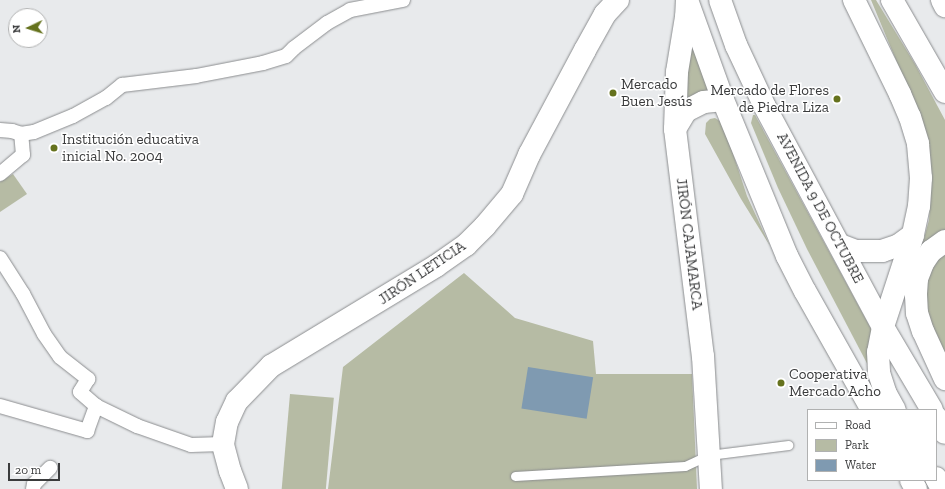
<!DOCTYPE html>
<html>
<head>
<meta charset="utf-8">
<style>
	body { margin:0 }
	#map { position:relative; width:945px; height:489px; overflow:hidden; background:#e8eaec; font-family:"Zilla Slab",serif }
	div>[style] { position:absolute }
	[style*='--x'] { left:calc(var(--x)*1px); top:calc(var(--y)*1px); width:calc(var(--w)*1px); rotate:calc(var(--a)*1deg) }
	.green>* { inset:0; background:#b6bba4; transform-origin:0 0 }
	.water>* { inset:0; background:#7f9ab1; transform-origin:0 0 }
	.roads { filter:drop-shadow(0 0 1px #8b8d8f) drop-shadow(0 0 1px #8b8d8f) }
	.service>* { height:9px; margin:-4.5px; padding:0 4.5px; transform-origin:4.5px; border-radius:4.5px; background:#fff }
	.pedestrian>* { height:14px; margin:-7px; padding:0 7px; transform-origin:7px; border-radius:7px; background:#fff }
	.tertiary>* { height:22px; margin:-11px; padding:0 11px; transform-origin:11px; border-radius:11px; background:#fff }
	.primary>* { height:22px; margin:-11px; padding:0 11px; transform-origin:11px; border-radius:11px; background:#fff }
	.motorway>* { height:22px; margin:-11px; padding:0 11px; transform-origin:11px; border-radius:11px; background:#fff }
	.dots>* { width:11px; height:11px; translate:-50% -50%; box-sizing:border-box; border:2px solid #fff; border-radius:50% }
	span { translate:-50% -50%; white-space:nowrap; text-align:center; line-height:1.15; -webkit-text-stroke:3px #fff; paint-order:stroke }
	.poi-label { font-size:15px; color:#3a3b3c }
	.left { translate:0 -50%; text-align:left }
	.right { translate:-100% -50%; text-align:right }
	.street-label { font-size:15px; color:#3a3b3c }
	.legend { position:absolute; left:807px; top:409px; width:130px; height:72px; box-sizing:border-box; background:#fff; border:1px solid #b0b1b1; margin:0; padding:5px 7px; list-style:none; font-size:12px; color:#3a3b3c }
	.legend li { display:flex; align-items:center; gap:8px; height:20px }
	.legend b { width:20px; border:1px solid #b0b1b1 }
	.north { position:absolute; left:8px; top:8px; width:40px; height:40px; box-sizing:border-box; background:#fff; border:1px solid #b0b1b1; border-radius:50%; rotate:266deg; font-size:11px; font-weight:700; line-height:16px; text-align:center; color:#3a3b3c }
	.north::after { content:''; display:block; margin:auto; width:14px; height:18px; background:#65721d; clip-path:polygon(50% 0,100% 100%,50% 72%,0 100%) }
	.scale { position:absolute; left:8px; top:463px; width:52px; height:18px; box-sizing:border-box; border:2px solid #3a3b3c; border-top:0; padding-left:5px; font-size:12px; line-height:14px; white-space:nowrap; color:#3a3b3c; -webkit-text-stroke:3px #fff; paint-order:stroke }
</style>
</head>
<body>
<div id="map">
	<div class="green">
		<div style="clip-path:polygon(871px 0,876px 0,915px 64px,945px 120px,945px 233px,918px 260px,929px 220px,931px 189px,930px 158px,923px 125px)"></div>
		<div style="clip-path:polygon(691px 43px,709px 88px,708px 91px,685px 103px)"></div>
		<div style="clip-path:polygon(753px 115px,755px 115px,875px 336px,871px 371px,807px 249px,778px 188px,751px 123px)"></div>
		<div style="clip-path:polygon(715px 118px,723px 123px,747px 196px,770px 246px,741px 199px,705px 134px,706px 123px,710px 119px)"></div>
		<div style="clip-path:polygon(13px 174px,27px 194px,0 212px,0 182px)"></div>
		<div style="clip-path:polygon(945px 249px,945px 360px,924px 309px,928px 268px)"></div>
		<div style="clip-path:polygon(464px 273px,515px 318px,593px 341px,596px 374px,692px 374px,697px 489px,328px 489px,343px 367px)"></div>
		<div style="left:290px;top:394px;width:44px;height:96px;rotate:5deg"></div>
	</div>
	<div class="water">
		<div style="left:528px;top:367px;width:66px;height:42px;rotate:9deg"></div>
	</div>
	<div class="roads">
		<div class="service">
			<div style="--x:515;--y:476;--w:170;--a:-3.4"></div>
			<div style="--x:685;--y:466;--w:26;--a:-25"></div>
			<div style="--x:709;--y:455;--w:80;--a:-7.2"></div>
		</div>
		<div class="pedestrian">
			<div style="--x:0;--y:130;--w:12;--a:5"></div>
			<div style="--x:12;--y:131;--w:9;--a:18"></div>
			<div style="--x:21;--y:134;--w:13;--a:-9"></div>
			<div style="--x:34;--y:132;--w:42;--a:-22.3"></div>
			<div style="--x:73;--y:116;--w:38;--a:-29"></div>
			<div style="--x:106;--y:98;--w:21;--a:-39"></div>
			<div style="--x:122;--y:85;--w:75;--a:-6.9"></div>
			<div style="--x:196;--y:76;--w:68;--a:-11"></div>
			<div style="--x:263;--y:63;--w:24;--a:-17"></div>
			<div style="--x:286;--y:56;--w:11;--a:-45"></div>
			<div style="--x:294;--y:48;--w:41;--a:-37.1"></div>
			<div style="--x:327;--y:23;--w:26;--a:-29"></div>
			<div style="--x:350;--y:10;--w:54;--a:-10.7"></div>
			<div style="--x:0;--y:174;--w:30;--a:-40"></div>
			<div style="--x:23;--y:155;--w:21;--a:-95"></div>
			<div style="--x:0;--y:258;--w:43;--a:57.4"></div>
			<div style="--x:23;--y:294;--w:45;--a:62.3"></div>
			<div style="--x:44;--y:334;--w:28;--a:55"></div>
			<div style="--x:60;--y:357;--w:36;--a:38"></div>
			<div style="--x:88;--y:379;--w:15;--a:122"></div>
			<div style="--x:80;--y:392;--w:21;--a:41"></div>
			<div style="--x:0;--y:406;--w:91;--a:16"></div>
			<div style="--x:87;--y:431;--w:27;--a:-70"></div>
			<div style="--x:96;--y:406;--w:46;--a:26"></div>
			<div style="--x:137;--y:426;--w:57;--a:19.4"></div>
			<div style="--x:191;--y:445;--w:32;--a:-2"></div>
			<div style="--x:33;--y:489;--w:5;--a:-79"></div>
			<div style="--x:34;--y:484;--w:23;--a:-45"></div>
		</div>
		<div class="tertiary">
			<div style="--x:687;--y:0;--w:17;--a:93"></div>
			<div style="--x:686;--y:17;--w:56;--a:99.3"></div>
			<div style="--x:677;--y:72;--w:57;--a:92"></div>
			<div style="--x:675;--y:129;--w:229;--a:83"></div>
			<div style="--x:703;--y:356;--w:133;--a:86.6"></div>
			<div style="--x:237;--y:489;--w:19;--a:-111"></div>
			<div style="--x:230;--y:471;--w:28;--a:-105"></div>
			<div style="--x:223;--y:444;--w:22;--a:-80"></div>
			<div style="--x:227;--y:422;--w:23;--a:-65"></div>
			<div style="--x:237;--y:401;--w:49;--a:-45.8"></div>
			<div style="--x:271;--y:366;--w:193;--a:-31.2"></div>
			<div style="--x:436;--y:266;--w:37;--a:-35"></div>
			<div style="--x:466;--y:245;--w:27;--a:-45"></div>
			<div style="--x:485;--y:226;--w:42;--a:-49.8"></div>
			<div style="--x:512;--y:194;--w:43;--a:-66.4"></div>
			<div style="--x:529;--y:155;--w:119;--a:-61.9"></div>
			<div style="--x:585;--y:50;--w:41;--a:-60.9"></div>
			<div style="--x:605;--y:14;--w:19;--a:-47"></div>
		</div>
		<div class="primary">
			<div style="--x:687;--y:0;--w:106;--a:70.2"></div>
			<div style="--x:723;--y:100;--w:169;--a:67.7"></div>
			<div style="--x:787;--y:256;--w:39;--a:63"></div>
			<div style="--x:805;--y:291;--w:137;--a:60.6"></div>
			<div style="--x:720;--y:0;--w:48;--a:70.4"></div>
			<div style="--x:736;--y:45;--w:68;--a:64.9"></div>
			<div style="--x:765;--y:107;--w:250;--a:61.8"></div>
			<div style="--x:883;--y:327;--w:96;--a:59.4"></div>
			<div style="--x:675;--y:129;--w:21;--a:-59"></div>
			<div style="--x:686;--y:111;--w:20;--a:-27"></div>
			<div style="--x:704;--y:102;--w:19;--a:-6"></div>
			<div style="--x:936;--y:417;--w:18;--a:61"></div>
			<div style="--x:911;--y:480;--w:10;--a:61"></div>
		</div>
		<div class="motorway">
			<div style="--x:854;--y:0;--w:105;--a:63.9"></div>
			<div style="--x:900;--y:94;--w:25;--a:67"></div>
			<div style="--x:910;--y:117;--w:28;--a:73"></div>
			<div style="--x:918;--y:144;--w:34;--a:85"></div>
			<div style="--x:921;--y:178;--w:28;--a:94"></div>
			<div style="--x:919;--y:206;--w:30;--a:102"></div>
			<div style="--x:913;--y:235;--w:97;--a:108.1"></div>
			<div style="--x:883;--y:327;--w:25;--a:101"></div>
			<div style="--x:878;--y:352;--w:21;--a:87"></div>
			<div style="--x:879;--y:373;--w:22;--a:72"></div>
			<div style="--x:886;--y:394;--w:18;--a:61"></div>
			<div style="--x:892;--y:0;--w:106;--a:60.1"></div>
			<div style="--x:942;--y:0;--w:7;--a:63"></div>
			<div style="--x:945;--y:241;--w:17;--a:144"></div>
			<div style="--x:931;--y:251;--w:14;--a:124"></div>
			<div style="--x:923;--y:263;--w:17;--a:111"></div>
			<div style="--x:917;--y:279;--w:16;--a:94"></div>
			<div style="--x:916;--y:295;--w:18;--a:87"></div>
			<div style="--x:917;--y:313;--w:19;--a:72"></div>
			<div style="--x:923;--y:331;--w:53;--a:65.4"></div>
			<div style="--x:840;--y:245;--w:17;--a:21"></div>
			<div style="--x:856;--y:251;--w:26;--a:0"></div>
			<div style="--x:882;--y:251;--w:18;--a:-19"></div>
			<div style="--x:899;--y:245;--w:17;--a:-36"></div>
			<div style="--x:936;--y:478;--w:13;--a:61"></div>
		</div>
	</div>
	<div class="dots">
		<div style="left:613px;top:93px;background:#65721d"></div>
		<div style="left:837px;top:99px;background:#65721d"></div>
		<div style="left:54px;top:148px;background:#65721d"></div>
		<div style="left:781px;top:383px;background:#65721d"></div>
	</div>
	<div class="poi-label">
		<span class="left" style="left:621px;top:93px">Mercado<br>Buen Jesús</span>
		<span class="right" style="left:829px;top:99px">Mercado de Flores<br>de Piedra Liza</span>
		<span class="left" style="left:62px;top:148px">Institución educativa<br>inicial No. 2004</span>
		<span class="left" style="left:789px;top:383px">Cooperativa<br>Mercado Acho</span>
	</div>
	<div class="street-label">
		<span style="left:820px;top:208px;rotate:62deg">AVENIDA 9 DE OCTUBRE</span>
		<span style="left:689px;top:244px;rotate:83deg">JIRÓN CAJAMARCA</span>
		<span style="left:422px;top:273px;rotate:-34deg">JIRÓN LETICIA</span>
	</div>
	<ul class="legend">
	<li><b style="height:5px;background:#fff"></b>Road</li>
	<li><b style="height:11px;background:#b6bba4"></b>Park</li>
	<li><b style="height:11px;background:#7f9ab1"></b>Water</li>
	</ul>
	<div class="north">N</div>
	<div class="scale">20 m</div>
</div>
</body>
</html>
